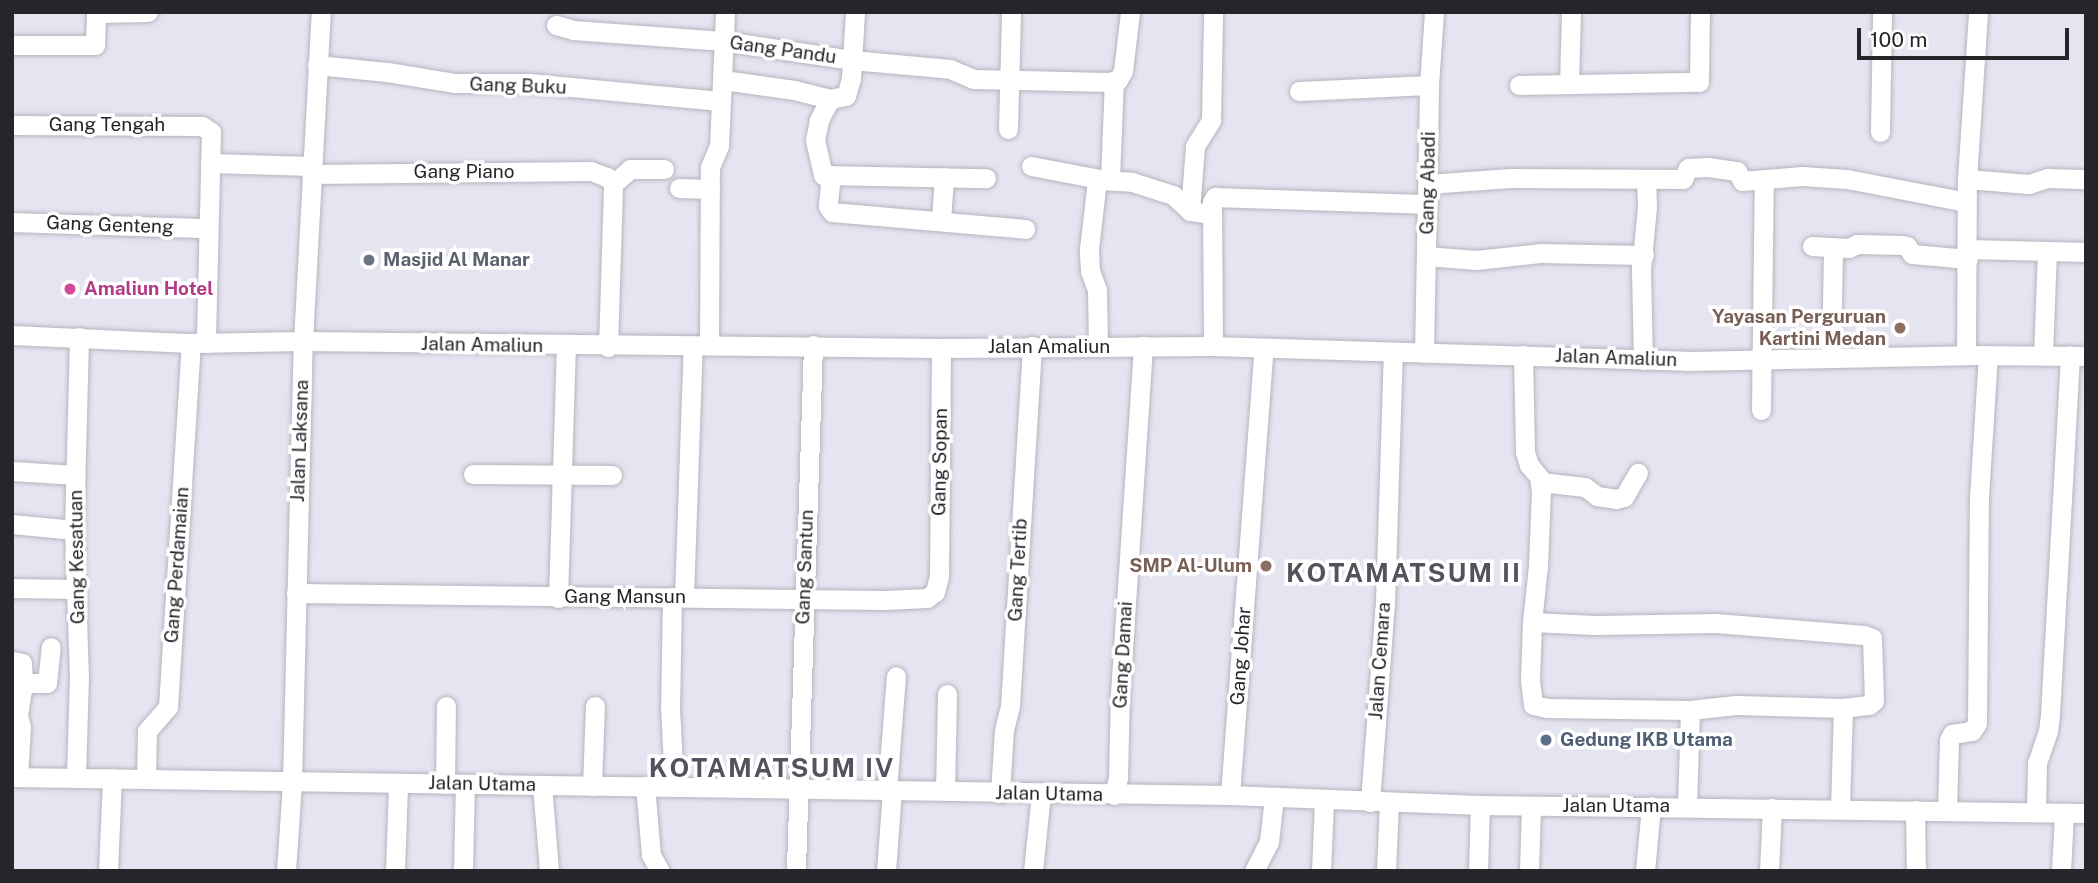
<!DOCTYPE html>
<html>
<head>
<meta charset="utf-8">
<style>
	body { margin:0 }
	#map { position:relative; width:2098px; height:883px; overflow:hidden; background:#e5e5f1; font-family:"Public Sans",sans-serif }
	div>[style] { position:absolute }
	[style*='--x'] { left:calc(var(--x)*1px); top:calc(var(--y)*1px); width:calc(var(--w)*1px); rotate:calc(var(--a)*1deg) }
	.roads { filter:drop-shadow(0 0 2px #b5b5c0) drop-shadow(0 0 2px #b5b5c0) }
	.minor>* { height:19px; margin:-9.5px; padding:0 9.5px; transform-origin:9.5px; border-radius:9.5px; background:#fff }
	.dots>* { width:19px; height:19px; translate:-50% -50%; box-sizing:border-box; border:4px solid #fff; border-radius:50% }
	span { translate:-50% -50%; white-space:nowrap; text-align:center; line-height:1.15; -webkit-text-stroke:7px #fff; paint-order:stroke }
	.street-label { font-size:19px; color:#26252a }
	.worship-label { font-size:19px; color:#5b616d; font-weight:700 }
	.left { translate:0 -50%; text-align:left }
	.hotel-label { font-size:19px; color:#b23c85; font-weight:700 }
	.education-label { font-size:19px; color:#785e54; font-weight:700 }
	.right { translate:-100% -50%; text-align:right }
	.service-label { font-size:19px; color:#4e5e75; font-weight:700 }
	.district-label { font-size:26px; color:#53535d; font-weight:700; letter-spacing:2px }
	.frame { position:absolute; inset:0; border:14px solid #26252a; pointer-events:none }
	.scale { position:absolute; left:1857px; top:28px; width:212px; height:32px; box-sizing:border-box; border:4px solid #26252a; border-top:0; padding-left:9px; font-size:21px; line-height:24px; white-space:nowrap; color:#26252a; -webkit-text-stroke:5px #fff; paint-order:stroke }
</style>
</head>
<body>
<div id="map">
	<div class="roads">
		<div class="minor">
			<div style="--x:96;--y:13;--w:52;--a:-1.1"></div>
			<div style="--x:556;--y:25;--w:18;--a:16"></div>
			<div style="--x:573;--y:30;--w:151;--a:4.2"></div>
			<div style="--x:724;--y:41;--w:129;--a:8.4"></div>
			<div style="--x:852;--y:60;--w:98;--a:5.2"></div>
			<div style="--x:950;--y:69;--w:25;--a:23"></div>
			<div style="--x:973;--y:79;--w:135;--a:1.3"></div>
			<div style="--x:1108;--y:82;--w:10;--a:-11"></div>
			<div style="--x:1118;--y:80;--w:10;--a:-61"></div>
			<div style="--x:1123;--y:71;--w:59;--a:-83.2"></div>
			<div style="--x:12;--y:45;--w:83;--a:0"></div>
			<div style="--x:95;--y:45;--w:33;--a:-88"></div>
			<div style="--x:317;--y:65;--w:70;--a:5.7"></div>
			<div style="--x:387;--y:72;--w:68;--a:9.3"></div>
			<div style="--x:454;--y:83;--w:75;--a:0"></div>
			<div style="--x:529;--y:83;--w:192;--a:5.4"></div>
			<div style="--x:723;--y:80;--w:72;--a:8"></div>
			<div style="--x:794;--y:90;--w:37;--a:14"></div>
			<div style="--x:830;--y:99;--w:16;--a:-11"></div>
			<div style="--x:846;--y:96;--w:19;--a:-74"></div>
			<div style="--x:851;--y:78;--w:66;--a:-86.5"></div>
			<div style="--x:1569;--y:84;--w:72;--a:-88.4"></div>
			<div style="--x:1519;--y:85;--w:180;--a:-1"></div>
			<div style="--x:1699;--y:82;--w:70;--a:-89.2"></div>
			<div style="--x:1299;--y:91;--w:130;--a:-2.6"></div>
			<div style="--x:830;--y:99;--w:24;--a:118"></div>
			<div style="--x:819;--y:120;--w:20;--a:101"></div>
			<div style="--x:815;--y:140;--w:36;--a:77"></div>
			<div style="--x:823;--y:175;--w:163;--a:1.1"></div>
			<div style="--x:12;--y:125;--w:190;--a:0.3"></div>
			<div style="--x:202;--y:126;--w:11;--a:34"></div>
			<div style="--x:211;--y:132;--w:211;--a:91.4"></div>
			<div style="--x:1008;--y:129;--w:117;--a:-88.5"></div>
			<div style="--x:1880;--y:132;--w:120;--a:-89"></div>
			<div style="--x:210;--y:163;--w:102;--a:1.7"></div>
			<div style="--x:1031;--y:166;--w:69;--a:10.8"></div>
			<div style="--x:311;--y:174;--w:280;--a:-0.6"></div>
			<div style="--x:591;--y:171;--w:17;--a:21"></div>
			<div style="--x:607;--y:177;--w:9;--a:49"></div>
			<div style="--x:831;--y:175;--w:31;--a:96"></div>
			<div style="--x:828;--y:206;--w:7;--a:56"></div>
			<div style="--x:832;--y:212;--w:194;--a:5"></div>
			<div style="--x:1110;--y:179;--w:98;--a:-87.7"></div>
			<div style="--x:1967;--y:179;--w:62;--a:4.6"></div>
			<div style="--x:2029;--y:184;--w:20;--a:-18"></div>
			<div style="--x:2048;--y:178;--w:38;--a:2"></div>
			<div style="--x:1428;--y:184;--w:82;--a:-4.2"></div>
			<div style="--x:1510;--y:178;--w:173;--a:0.3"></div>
			<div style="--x:1683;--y:179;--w:12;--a:-66"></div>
			<div style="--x:1688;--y:168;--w:20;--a:-3"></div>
			<div style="--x:1708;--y:167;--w:29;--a:8"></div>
			<div style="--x:1737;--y:171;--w:11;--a:63"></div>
			<div style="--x:1742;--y:181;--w:60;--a:-4.8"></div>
			<div style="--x:1802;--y:176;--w:45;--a:3.8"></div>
			<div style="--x:1847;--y:179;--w:121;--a:10.9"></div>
			<div style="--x:679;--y:188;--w:31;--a:2"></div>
			<div style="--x:1190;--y:211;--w:65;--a:-85.6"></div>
			<div style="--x:1195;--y:146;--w:31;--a:-58"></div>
			<div style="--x:1211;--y:120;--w:108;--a:-88.9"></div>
			<div style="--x:941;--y:220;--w:43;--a:-86"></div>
			<div style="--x:12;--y:222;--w:196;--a:1.8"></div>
			<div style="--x:1812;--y:246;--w:37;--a:3"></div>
			<div style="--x:1849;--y:248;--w:9;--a:-27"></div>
			<div style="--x:1857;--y:244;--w:45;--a:1.3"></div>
			<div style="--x:1902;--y:245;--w:5;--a:11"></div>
			<div style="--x:1907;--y:246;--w:9;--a:58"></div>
			<div style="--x:1912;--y:254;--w:56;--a:5.1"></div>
			<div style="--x:1969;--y:249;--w:117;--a:1.5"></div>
			<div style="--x:1426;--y:256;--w:50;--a:4.6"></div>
			<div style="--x:1476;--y:260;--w:64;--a:-6.2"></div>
			<div style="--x:1540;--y:253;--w:104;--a:1.1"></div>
			<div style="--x:12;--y:335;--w:179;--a:2.6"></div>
			<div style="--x:191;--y:343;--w:112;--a:-1"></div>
			<div style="--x:303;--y:341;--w:635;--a:0.63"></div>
			<div style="--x:938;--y:348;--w:275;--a:-0.4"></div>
			<div style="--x:1213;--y:346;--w:473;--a:1.8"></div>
			<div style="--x:1686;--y:361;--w:280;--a:-1.2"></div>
			<div style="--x:1966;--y:355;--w:120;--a:0.5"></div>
			<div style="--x:709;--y:345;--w:178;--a:-89.7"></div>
			<div style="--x:710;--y:167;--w:23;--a:-67"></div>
			<div style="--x:719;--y:146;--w:134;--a:-87.4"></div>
			<div style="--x:1098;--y:346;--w:56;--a:-91"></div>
			<div style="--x:1097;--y:290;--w:20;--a:-110"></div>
			<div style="--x:1090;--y:271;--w:22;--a:-93"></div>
			<div style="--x:1089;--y:249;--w:69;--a:-83.4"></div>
			<div style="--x:1097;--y:180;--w:35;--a:3"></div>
			<div style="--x:1132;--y:182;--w:43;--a:17.6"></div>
			<div style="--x:1173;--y:195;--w:23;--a:43"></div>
			<div style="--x:1190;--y:211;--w:22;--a:8"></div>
			<div style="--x:1213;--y:346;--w:144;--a:-90.4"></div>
			<div style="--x:1212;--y:202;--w:6;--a:-59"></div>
			<div style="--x:1215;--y:197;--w:213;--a:1.9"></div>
			<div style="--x:608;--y:347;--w:163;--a:-88.2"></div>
			<div style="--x:613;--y:184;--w:23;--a:-41"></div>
			<div style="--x:630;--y:169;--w:34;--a:0"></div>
			<div style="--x:1424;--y:353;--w:268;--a:-88.9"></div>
			<div style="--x:1429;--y:85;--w:73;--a:-86.1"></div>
			<div style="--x:1523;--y:355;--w:97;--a:88.8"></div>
			<div style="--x:1525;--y:452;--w:14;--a:73"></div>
			<div style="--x:1529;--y:465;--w:16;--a:50"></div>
			<div style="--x:1539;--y:477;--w:14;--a:82"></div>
			<div style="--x:1541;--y:491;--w:75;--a:92.3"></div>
			<div style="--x:1538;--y:566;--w:56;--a:96.1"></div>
			<div style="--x:1532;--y:622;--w:58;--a:92"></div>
			<div style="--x:1530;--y:680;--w:25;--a:83"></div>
			<div style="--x:1533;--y:705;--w:14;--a:12"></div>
			<div style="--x:1547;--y:708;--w:143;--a:0.8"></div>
			<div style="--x:1690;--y:710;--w:46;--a:-6.2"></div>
			<div style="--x:1736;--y:705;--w:107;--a:1.6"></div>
			<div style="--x:1843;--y:708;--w:26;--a:-7"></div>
			<div style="--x:1869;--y:705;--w:6;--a:-39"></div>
			<div style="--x:1874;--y:701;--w:63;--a:-91.8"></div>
			<div style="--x:1872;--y:638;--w:9;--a:-159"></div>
			<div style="--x:1864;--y:635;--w:149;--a:-175.4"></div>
			<div style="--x:1715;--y:623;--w:120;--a:179"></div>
			<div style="--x:1595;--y:625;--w:63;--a:-177.3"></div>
			<div style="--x:1966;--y:355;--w:176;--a:-89.7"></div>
			<div style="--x:1967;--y:179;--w:167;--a:-86.2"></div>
			<div style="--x:2043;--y:355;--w:104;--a:-87.8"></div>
			<div style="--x:1831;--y:356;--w:109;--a:-88.9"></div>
			<div style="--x:1643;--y:360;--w:91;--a:-91.3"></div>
			<div style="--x:1641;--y:269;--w:62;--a:-84.5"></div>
			<div style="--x:1647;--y:207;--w:28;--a:-92"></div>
			<div style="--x:1761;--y:410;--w:230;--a:-89.3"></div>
			<div style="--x:12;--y:471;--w:64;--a:3.6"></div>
			<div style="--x:473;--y:474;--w:139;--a:0.4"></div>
			<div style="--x:1541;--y:482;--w:44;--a:6.5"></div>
			<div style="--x:1585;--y:487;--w:15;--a:37"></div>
			<div style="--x:1597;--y:496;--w:19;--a:9"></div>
			<div style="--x:1616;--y:499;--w:8;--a:-14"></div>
			<div style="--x:1624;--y:497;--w:28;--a:-60"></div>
			<div style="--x:12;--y:524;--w:62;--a:5.5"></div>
			<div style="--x:12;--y:588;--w:64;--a:0.9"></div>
			<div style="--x:296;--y:593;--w:589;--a:0.68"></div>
			<div style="--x:885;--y:600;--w:42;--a:-2.7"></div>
			<div style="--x:927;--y:598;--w:10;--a:-37"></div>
			<div style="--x:935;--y:592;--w:16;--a:-76"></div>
			<div style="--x:939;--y:576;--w:228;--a:-89.5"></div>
			<div style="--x:672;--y:597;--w:110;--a:91"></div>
			<div style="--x:670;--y:707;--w:80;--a:87.1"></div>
			<div style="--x:684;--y:597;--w:252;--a:-88"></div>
			<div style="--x:558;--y:598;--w:251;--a:-88.2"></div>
			<div style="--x:12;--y:661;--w:10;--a:11"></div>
			<div style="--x:22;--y:663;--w:20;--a:87"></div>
			<div style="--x:12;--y:777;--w:1218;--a:0.85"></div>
			<div style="--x:1230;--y:795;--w:250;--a:2.3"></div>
			<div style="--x:1480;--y:805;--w:606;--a:0.76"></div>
			<div style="--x:18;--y:777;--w:50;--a:-86.6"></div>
			<div style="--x:21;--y:727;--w:12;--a:-104"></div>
			<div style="--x:18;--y:715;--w:32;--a:-81"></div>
			<div style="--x:23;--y:683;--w:24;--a:0"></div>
			<div style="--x:47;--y:683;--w:36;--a:-84"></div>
			<div style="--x:76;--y:777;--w:99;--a:-88.3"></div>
			<div style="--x:79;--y:678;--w:148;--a:-91.9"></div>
			<div style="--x:74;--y:530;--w:193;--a:-88.5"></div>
			<div style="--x:146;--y:779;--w:48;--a:-88.8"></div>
			<div style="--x:147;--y:731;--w:32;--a:-49"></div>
			<div style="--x:168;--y:707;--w:365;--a:-86.4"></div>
			<div style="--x:445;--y:784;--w:78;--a:-89.3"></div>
			<div style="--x:542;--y:785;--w:86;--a:85.3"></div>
			<div style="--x:592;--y:786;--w:80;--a:-87.9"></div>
			<div style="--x:645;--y:786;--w:69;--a:85"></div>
			<div style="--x:651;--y:855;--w:18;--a:61"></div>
			<div style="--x:887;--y:790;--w:114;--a:-85.5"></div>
			<div style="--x:945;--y:791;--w:97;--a:-88.8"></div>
			<div style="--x:1000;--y:793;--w:63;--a:-86.4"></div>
			<div style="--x:1004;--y:730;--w:25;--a:-76"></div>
			<div style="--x:1010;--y:706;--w:361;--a:-86.5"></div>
			<div style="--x:1114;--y:795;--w:17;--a:-77"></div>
			<div style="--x:1118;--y:778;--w:85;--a:-88.7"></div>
			<div style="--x:1120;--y:693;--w:348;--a:-86.2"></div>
			<div style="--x:1230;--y:795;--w:448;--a:-85.7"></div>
			<div style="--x:1370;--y:802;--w:200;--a:-85.7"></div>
			<div style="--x:1385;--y:603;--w:251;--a:-88.2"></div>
			<div style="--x:1687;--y:806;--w:96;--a:-88.2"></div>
			<div style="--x:1840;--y:808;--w:100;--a:-88.3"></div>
			<div style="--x:1915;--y:810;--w:61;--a:89.1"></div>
			<div style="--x:1947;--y:811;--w:71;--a:-88.4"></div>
			<div style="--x:1949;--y:740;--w:7;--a:-63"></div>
			<div style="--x:1952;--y:734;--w:20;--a:-9"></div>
			<div style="--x:1972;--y:731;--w:9;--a:-58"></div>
			<div style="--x:1977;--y:723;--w:226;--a:-89.5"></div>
			<div style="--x:1979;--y:497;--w:142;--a:-86.4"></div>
			<div style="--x:2036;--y:811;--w:48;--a:-88.8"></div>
			<div style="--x:2037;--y:763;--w:34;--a:-71"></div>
			<div style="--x:2048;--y:731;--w:17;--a:-83"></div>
			<div style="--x:2050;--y:714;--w:359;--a:-86.8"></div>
			<div style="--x:796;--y:868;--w:523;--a:-88.14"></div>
			<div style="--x:108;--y:871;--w:93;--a:-87.5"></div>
			<div style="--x:286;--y:871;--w:89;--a:-86.1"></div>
			<div style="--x:292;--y:782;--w:441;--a:-88.6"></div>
			<div style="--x:303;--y:341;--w:329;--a:-86.9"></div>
			<div style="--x:395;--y:871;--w:87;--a:-88"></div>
			<div style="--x:463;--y:871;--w:87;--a:-88.7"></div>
			<div style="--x:886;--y:871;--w:81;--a:-85.8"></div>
			<div style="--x:1033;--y:871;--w:77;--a:-84.1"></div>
			<div style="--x:1254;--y:871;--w:33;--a:-63"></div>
			<div style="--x:1269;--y:842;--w:45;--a:-83.7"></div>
			<div style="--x:1321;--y:871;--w:70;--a:-87.5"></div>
			<div style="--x:1386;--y:871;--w:68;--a:-87.5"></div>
			<div style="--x:1478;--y:871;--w:66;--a:-88.3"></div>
			<div style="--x:1529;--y:871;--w:65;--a:-88.2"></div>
			<div style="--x:1645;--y:871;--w:65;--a:-84.7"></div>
			<div style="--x:1769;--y:871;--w:63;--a:-87.3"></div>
			<div style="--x:2061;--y:871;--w:58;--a:-87"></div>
		</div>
	</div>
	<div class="dots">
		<div style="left:369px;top:260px;background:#6b7280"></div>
		<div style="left:70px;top:289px;background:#d1479c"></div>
		<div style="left:1900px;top:328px;background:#8d6e63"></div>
		<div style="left:1266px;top:566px;background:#8d6e63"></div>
		<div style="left:1546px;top:740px;background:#5c6f8a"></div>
	</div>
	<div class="street-label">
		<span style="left:783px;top:50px;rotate:8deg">Gang Pandu</span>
		<span style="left:518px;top:86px;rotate:2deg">Gang Buku</span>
		<span style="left:107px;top:125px">Gang Tengah</span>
		<span style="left:464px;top:172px">Gang Piano</span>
		<span style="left:1428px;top:183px;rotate:-89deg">Gang Abadi</span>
		<span style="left:110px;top:225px;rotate:2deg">Gang Genteng</span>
		<span style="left:482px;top:345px;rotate:1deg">Jalan Amaliun</span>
		<span style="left:1049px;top:347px">Jalan Amaliun</span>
		<span style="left:1616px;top:358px;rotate:2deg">Jalan Amaliun</span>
		<span style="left:300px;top:441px;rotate:-88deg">Jalan Laksana</span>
		<span style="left:940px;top:462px;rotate:-89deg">Gang Sopan</span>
		<span style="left:77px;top:557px;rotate:-91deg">Gang Kesatuan</span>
		<span style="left:177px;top:565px;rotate:-86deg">Gang Perdamaian</span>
		<span style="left:805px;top:567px;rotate:-88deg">Gang Santun</span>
		<span style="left:1018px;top:570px;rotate:-87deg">Gang Tertib</span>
		<span style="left:625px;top:597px">Gang Mansun</span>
		<span style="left:1123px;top:655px;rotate:-87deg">Gang Damai</span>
		<span style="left:1241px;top:656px;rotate:-86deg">Gang Johar</span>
		<span style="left:1380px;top:661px;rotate:-86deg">Jalan Cemara</span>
		<span style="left:482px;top:784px;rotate:1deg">Jalan Utama</span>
		<span style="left:1049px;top:794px;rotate:1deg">Jalan Utama</span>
		<span style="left:1616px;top:806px">Jalan Utama</span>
	</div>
	<div class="worship-label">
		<span class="left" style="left:383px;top:260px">Masjid Al Manar</span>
	</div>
	<div class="hotel-label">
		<span class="left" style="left:84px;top:289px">Amaliun Hotel</span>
	</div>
	<div class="education-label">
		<span class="right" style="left:1886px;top:328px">Yayasan Perguruan<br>Kartini Medan</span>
		<span class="right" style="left:1252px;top:566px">SMP Al-Ulum</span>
	</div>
	<div class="service-label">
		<span class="left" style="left:1560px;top:740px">Gedung IKB Utama</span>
	</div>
	<div class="district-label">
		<span style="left:1404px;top:573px">KOTAMATSUM II</span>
		<span style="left:772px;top:768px">KOTAMATSUM IV</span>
	</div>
	<div class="frame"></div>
	<div class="scale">100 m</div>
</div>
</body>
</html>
